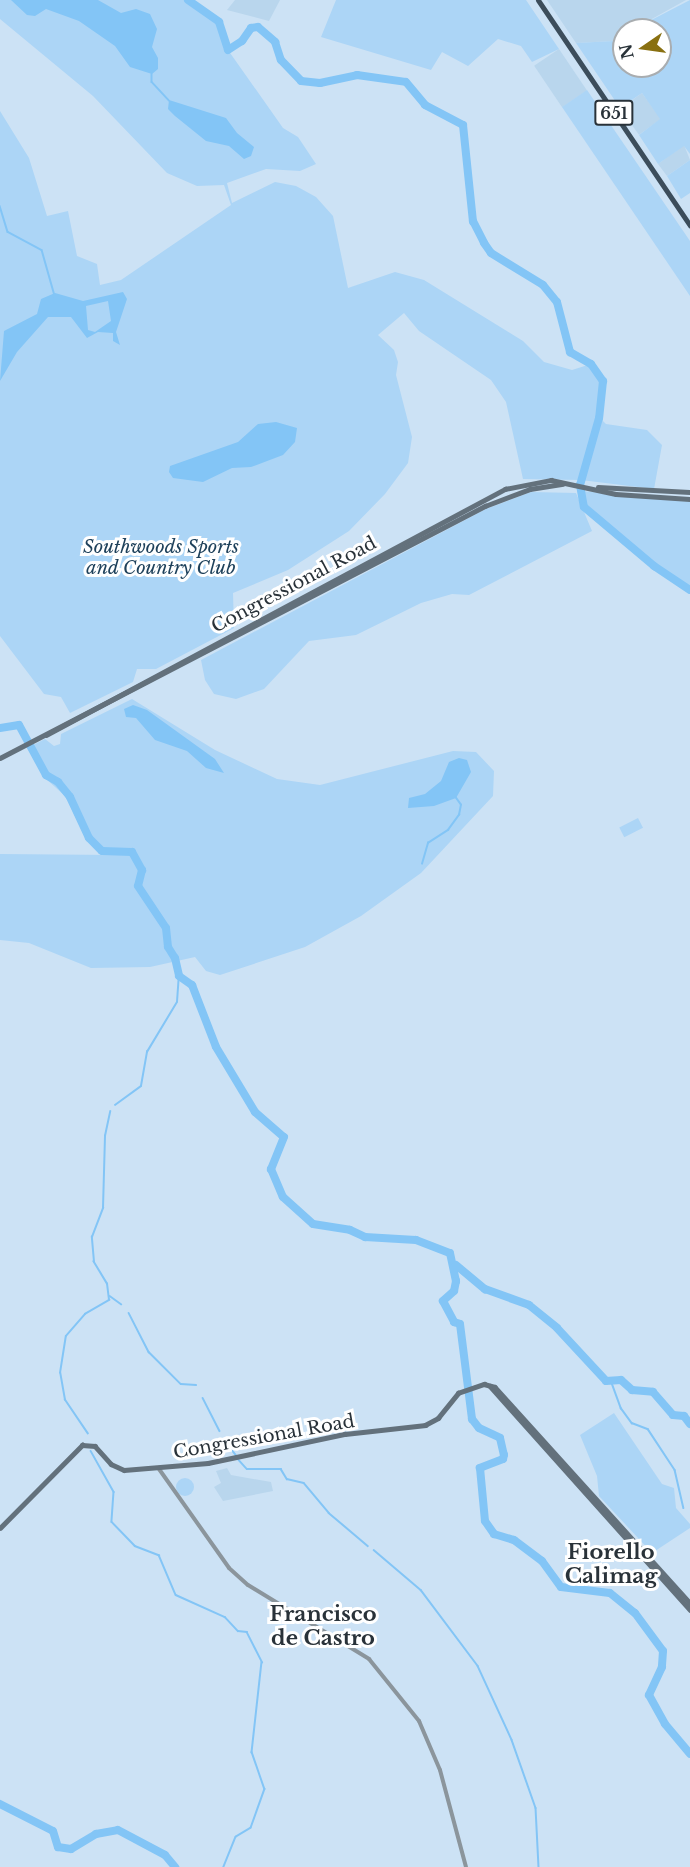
<!DOCTYPE html>
<html>
<head>
<meta charset="utf-8">
<style>
	body { margin:0 }
	#map { position:relative; width:690px; height:1867px; overflow:hidden; background:#cce2f5; font-family:"Libre Baskerville",serif }
	div>[style] { position:absolute }
	[style*='--x'] { left:calc(var(--x)*1px); top:calc(var(--y)*1px); width:calc(var(--w)*1px); rotate:calc(var(--a)*1deg) }
	.built>* { inset:0; background:#b9d6ed; transform-origin:0 0 }
	.green>* { inset:0; background:#acd5f6; transform-origin:0 0 }
	.round { border-radius:50% }
	.water>* { inset:0; background:#83c5f6 }
	.stream>* { height:1.5px; margin:-0.75px; padding:0 0.75px; transform-origin:0.75px; border-radius:0.75px; background:#83c5f6 }
	.river>* { height:8px; margin:-4px; padding:0 4px; transform-origin:4px; border-radius:4px; background:#83c5f6 }
	.tertiary>* { height:4px; margin:-2px; padding:0 2px; transform-origin:2px; border-radius:2px; background:#8b959c }
	.secondary>* { height:4.5px; margin:-2.25px; padding:0 2.25px; transform-origin:2.25px; border-radius:2.25px; background:#63717c }
	.trunk>* { height:5px; margin:-2.5px; padding:0 2.5px; transform-origin:2.5px; border-radius:2.5px; background:#3c4d5b }
	span { translate:-50% -50%; white-space:nowrap; text-align:center; line-height:1.15; -webkit-text-stroke:6px #fff; paint-order:stroke }
	.shield-label span { padding:2px 4px; background:#fff; border:2px solid; border-radius:4px; -webkit-text-stroke-width:0 }
	.shield-label { font-size:16px; color:#293239; font-weight:700 }
	.park-label { font-size:18px; color:#1e415b; font-style:italic }
	.street-label { font-size:18px; color:#293239 }
	.quarter-label { font-size:21px; color:#293239; font-weight:700 }
	.north { position:absolute; left:612px; top:18px; width:60px; height:60px; box-sizing:border-box; background:#fff; border:2px solid #a9adb0; border-radius:50%; rotate:257deg; font-size:16px; font-weight:700; line-height:24px; text-align:center; color:#293239 }
	.north::after { content:''; display:block; margin:auto; width:21px; height:27px; background:#897011; clip-path:polygon(50% 0,100% 100%,50% 72%,0 100%) }
</style>
</head>
<body>
<div id="map">
	<div class="built">
		<div style="clip-path:polygon(235px 0,280px 0,269px 21px,227px 10px)"></div>
		<div style="clip-path:polygon(547px 0,686px 0,632px 30px,624px 30px,624px 35px,614px 41px,576px 43px)"></div>
		<div style="left:559px;top:49px;width:50px;height:30px;rotate:56deg"></div>
		<div style="left:642px;top:93px;width:32px;height:27px;rotate:54deg"></div>
		<div style="clip-path:polygon(684px 145px,690px 160px,667px 176px,658px 164px)"></div>
		<div style="clip-path:polygon(227px 1468px,231px 1475px,271px 1482px,273px 1491px,223px 1501px,214px 1487px,221px 1483px,216px 1471px)"></div>
	</div>
	<div class="green">
		<div style="clip-path:polygon(0 0,188px 0,211px 14px,219px 22px,228px 50px,283px 128px,298px 137px,316px 164px,300px 171px,266px 169px,227px 183px,232px 203px,275px 182px,296px 186px,316px 197px,333px 216px,348px 288px,395px 272px,424px 280px,523px 341px,544px 362px,572px 370px,591px 364px,603px 381px,600px 418px,606px 424px,647px 430px,662px 445px,654px 489px,581px 480px,523px 479px,506px 402px,491px 380px,419px 331px,404px 313px,378px 335px,394px 350px,398px 362px,396px 375px,412px 437px,408px 463px,385px 494px,349px 531px,288px 570px,233px 593px,234px 628px,156px 669px,137px 669px,133px 682px,70px 713px,61px 697px,44px 694px,0 636px,0 111px,29px 158px,47px 216px,68px 211px,77px 256px,97px 264px,100px 285px,121px 280px,231px 205px,224px 185px,197px 186px,167px 173px,93px 96px,0 19px)"></div>
		<div style="clip-path:polygon(336px 0,526px 0,559px 49px,532px 62px,521px 46px,498px 39px,468px 66px,442px 52px,431px 70px,321px 37px)"></div>
		<div style="clip-path:polygon(690px 0,690px 154px,684px 146px,658px 164px,639px 135px,660px 119px,642px 93px,620px 108px,576px 43px,614px 41px,624px 35px,624px 66px,660px 66px,660px 30px,632px 30px)"></div>
		<div style="clip-path:polygon(587px 90px,690px 241px,690px 296px,562px 107px)"></div>
		<div style="clip-path:polygon(690px 160px,690px 193px,681px 199px,667px 176px)"></div>
		<div style="clip-path:polygon(580px 491px,690px 500px,690px 590px,611px 532px,584px 507px)"></div>
		<div style="clip-path:polygon(531px 492px,576px 493px,592px 531px,469px 595px,452px 594px,421px 603px,356px 635px,309px 641px,264px 689px,236px 699px,214px 694px,205px 680px,201px 660px,486px 509px)"></div>
		<div style="clip-path:polygon(132px 699px,215px 750px,277px 779px,320px 785px,453px 751px,476px 752px,494px 771px,493px 796px,421px 873px,361px 916px,305px 947px,220px 975px,206px 971px,195px 957px,150px 967px,91px 968px,29px 943px,0 940px,0 854px,114px 855px,99px 854px,88px 842px,65px 796px,44px 777px,31px 746px,45px 739px,54px 746px,60px 744px,61px 734px)"></div>
		<div style="left:638px;top:818px;width:11px;height:21px;rotate:63deg"></div>
		<div style="clip-path:polygon(614px 1413px,662px 1484px,674px 1488px,676px 1508px,690px 1524px,690px 1528px,652px 1553px,599px 1496px,597px 1476px,580px 1435px)"></div>
		<div class="round" style="left:176px;top:1478px;width:18px;height:18px"></div>
	</div>
	<div class="water">
		<div style="clip-path:polygon(11px 0,98px 0,121px 13px,136px 9px,150px 14px,157px 29px,152px 47px,158px 58px,158px 69px,152px 74px,130px 67px,115px 46px,79px 21px,46px 9px,35px 16px,27px 15px)"></div>
		<div style="clip-path:polygon(169px 100px,226px 118px,237px 133px,254px 147px,251px 156px,244px 159px,229px 146px,206px 141px,175px 116px,168px 109px)"></div>
		<div style="clip-path:polygon(evenodd,123px 292px,127px 299px,116px 332px,120px 345px,113px 341px,113px 333px,98px 332px,87px 338px,71px 317px,48px 317px,17px 352px,0 381px,4px 331px,37px 314px,41px 299px,55px 293px,83px 301px,123px 292px,108px 301px,111px 321px,95px 332px,88px 330px,86px 306px,108px 301px)"></div>
		<div style="clip-path:polygon(276px 422px,297px 428px,295px 442px,283px 455px,251px 467px,232px 468px,203px 482px,173px 478px,169px 472px,170px 466px,238px 442px,258px 424px)"></div>
		<div style="clip-path:polygon(133px 705px,147px 710px,215px 759px,224px 773px,206px 768px,187px 751px,155px 740px,136px 718px,126px 717px,124px 709px)"></div>
		<div style="clip-path:polygon(459px 758px,467px 760px,471px 772px,456px 798px,434px 806px,408px 808px,409px 798px,425px 794px,441px 781px,449px 762px)"></div>
	</div>
	<div class="stream">
		<div style="--x:152;--y:74;--w:8;--a:90"></div>
		<div style="--x:152;--y:82;--w:25;--a:47"></div>
		<div style="--x:0;--y:206;--w:27;--a:73"></div>
		<div style="--x:8;--y:232;--w:38;--a:28"></div>
		<div style="--x:42;--y:250;--w:48;--a:74.2"></div>
		<div style="--x:422;--y:864;--w:22;--a:-74"></div>
		<div style="--x:428;--y:843;--w:24;--a:-33"></div>
		<div style="--x:448;--y:830;--w:19;--a:-54"></div>
		<div style="--x:459;--y:815;--w:10;--a:-79"></div>
		<div style="--x:461;--y:805;--w:9;--a:-126"></div>
		<div style="--x:115;--y:1105;--w:32;--a:-36"></div>
		<div style="--x:141;--y:1086;--w:35;--a:-80"></div>
		<div style="--x:147;--y:1052;--w:58;--a:-59"></div>
		<div style="--x:177;--y:1002;--w:26;--a:-86"></div>
		<div style="--x:110;--y:1296;--w:14;--a:36"></div>
		<div style="--x:129;--y:1313;--w:44;--a:62.9"></div>
		<div style="--x:149;--y:1352;--w:45;--a:45"></div>
		<div style="--x:181;--y:1384;--w:15;--a:4"></div>
		<div style="--x:612;--y:1383;--w:27;--a:70"></div>
		<div style="--x:621;--y:1408;--w:19;--a:54"></div>
		<div style="--x:632;--y:1423;--w:17;--a:21"></div>
		<div style="--x:648;--y:1429;--w:49;--a:56.6"></div>
		<div style="--x:675;--y:1470;--w:39;--a:77"></div>
		<div style="--x:203;--y:1398;--w:37;--a:63"></div>
		<div style="--x:88;--y:1434;--w:41;--a:-124.1"></div>
		<div style="--x:65;--y:1400;--w:27;--a:-100"></div>
		<div style="--x:60;--y:1373;--w:37;--a:-81"></div>
		<div style="--x:66;--y:1336;--w:29;--a:-49"></div>
		<div style="--x:85;--y:1314;--w:28;--a:-30"></div>
		<div style="--x:109;--y:1300;--w:16;--a:-97"></div>
		<div style="--x:107;--y:1284;--w:26;--a:-121"></div>
		<div style="--x:94;--y:1262;--w:25;--a:-95"></div>
		<div style="--x:92;--y:1237;--w:31;--a:-69"></div>
		<div style="--x:103;--y:1208;--w:72;--a:-88.4"></div>
		<div style="--x:105;--y:1136;--w:25;--a:-78"></div>
		<div style="--x:225;--y:1441;--w:18;--a:52"></div>
		<div style="--x:91;--y:1451;--w:47;--a:60.7"></div>
		<div style="--x:114;--y:1492;--w:30;--a:94"></div>
		<div style="--x:112;--y:1522;--w:33;--a:46"></div>
		<div style="--x:135;--y:1546;--w:26;--a:21"></div>
		<div style="--x:159;--y:1555;--w:43;--a:67"></div>
		<div style="--x:176;--y:1595;--w:54;--a:24.2"></div>
		<div style="--x:225;--y:1617;--w:19;--a:47"></div>
		<div style="--x:238;--y:1631;--w:9;--a:6"></div>
		<div style="--x:247;--y:1632;--w:34;--a:63"></div>
		<div style="--x:262;--y:1662;--w:91;--a:96.3"></div>
		<div style="--x:252;--y:1752;--w:39;--a:71"></div>
		<div style="--x:265;--y:1789;--w:41;--a:109.7"></div>
		<div style="--x:251;--y:1828;--w:17;--a:149"></div>
		<div style="--x:236;--y:1837;--w:32;--a:112"></div>
		<div style="--x:238;--y:1459;--w:13;--a:48"></div>
		<div style="--x:247;--y:1469;--w:34;--a:0"></div>
		<div style="--x:281;--y:1469;--w:12;--a:59"></div>
		<div style="--x:287;--y:1479;--w:17;--a:13"></div>
		<div style="--x:304;--y:1483;--w:39;--a:50"></div>
		<div style="--x:329;--y:1513;--w:51;--a:40.2"></div>
		<div style="--x:374;--y:1550;--w:62;--a:40.4"></div>
		<div style="--x:421;--y:1590;--w:95;--a:53.1"></div>
		<div style="--x:478;--y:1666;--w:81;--a:65.3"></div>
		<div style="--x:512;--y:1740;--w:72;--a:70.6"></div>
		<div style="--x:536;--y:1808;--w:59;--a:87.1"></div>
	</div>
	<div class="river">
		<div style="--x:188;--y:0;--w:38;--a:35"></div>
		<div style="--x:219;--y:22;--w:29;--a:72"></div>
		<div style="--x:228;--y:50;--w:17;--a:-33"></div>
		<div style="--x:242;--y:41;--w:16;--a:-55"></div>
		<div style="--x:251;--y:28;--w:7;--a:-8"></div>
		<div style="--x:258;--y:27;--w:23;--a:41"></div>
		<div style="--x:275;--y:42;--w:19;--a:72"></div>
		<div style="--x:281;--y:60;--w:29;--a:46"></div>
		<div style="--x:301;--y:81;--w:19;--a:6"></div>
		<div style="--x:320;--y:83;--w:38;--a:-12"></div>
		<div style="--x:357;--y:75;--w:49;--a:8.1"></div>
		<div style="--x:406;--y:82;--w:30;--a:50"></div>
		<div style="--x:425;--y:105;--w:43;--a:27.8"></div>
		<div style="--x:463;--y:125;--w:97;--a:84.1"></div>
		<div style="--x:473;--y:221;--w:25;--a:63"></div>
		<div style="--x:484;--y:243;--w:12;--a:55"></div>
		<div style="--x:491;--y:253;--w:61;--a:31.6"></div>
		<div style="--x:543;--y:285;--w:22;--a:51"></div>
		<div style="--x:557;--y:302;--w:52;--a:75.4"></div>
		<div style="--x:570;--y:352;--w:24;--a:30"></div>
		<div style="--x:591;--y:364;--w:21;--a:55"></div>
		<div style="--x:603;--y:381;--w:37;--a:96"></div>
		<div style="--x:599;--y:418;--w:70;--a:105.8"></div>
		<div style="--x:580;--y:485;--w:22;--a:80"></div>
		<div style="--x:584;--y:507;--w:92;--a:40.1"></div>
		<div style="--x:654;--y:566;--w:43;--a:33.7"></div>
		<div style="--x:0;--y:728;--w:19;--a:-9"></div>
		<div style="--x:19;--y:725;--w:57;--a:61.6"></div>
		<div style="--x:46;--y:775;--w:14;--a:30"></div>
		<div style="--x:58;--y:782;--w:19;--a:51"></div>
		<div style="--x:70;--y:797;--w:45;--a:65.1"></div>
		<div style="--x:89;--y:838;--w:18;--a:45"></div>
		<div style="--x:102;--y:851;--w:30;--a:2"></div>
		<div style="--x:132;--y:852;--w:21;--a:61"></div>
		<div style="--x:142;--y:870;--w:16;--a:104"></div>
		<div style="--x:138;--y:886;--w:50;--a:56.3"></div>
		<div style="--x:166;--y:928;--w:19;--a:84"></div>
		<div style="--x:168;--y:947;--w:13;--a:58"></div>
		<div style="--x:175;--y:958;--w:18;--a:77"></div>
		<div style="--x:179;--y:976;--w:16;--a:35"></div>
		<div style="--x:192;--y:985;--w:66;--a:68.8"></div>
		<div style="--x:216;--y:1047;--w:76;--a:59"></div>
		<div style="--x:255;--y:1112;--w:38;--a:41"></div>
		<div style="--x:284;--y:1137;--w:35;--a:112"></div>
		<div style="--x:271;--y:1169;--w:30;--a:67"></div>
		<div style="--x:283;--y:1197;--w:40;--a:42"></div>
		<div style="--x:313;--y:1224;--w:37;--a:9"></div>
		<div style="--x:350;--y:1230;--w:17;--a:25"></div>
		<div style="--x:365;--y:1237;--w:51;--a:3.4"></div>
		<div style="--x:416;--y:1240;--w:36;--a:21"></div>
		<div style="--x:450;--y:1253;--w:29;--a:78"></div>
		<div style="--x:456;--y:1281;--w:10;--a:101"></div>
		<div style="--x:454;--y:1291;--w:15;--a:138"></div>
		<div style="--x:443;--y:1301;--w:24;--a:62"></div>
		<div style="--x:454;--y:1322;--w:6;--a:18"></div>
		<div style="--x:460;--y:1324;--w:96;--a:82.8"></div>
		<div style="--x:472;--y:1419;--w:11;--a:52"></div>
		<div style="--x:479;--y:1428;--w:23;--a:25"></div>
		<div style="--x:500;--y:1438;--w:17;--a:77"></div>
		<div style="--x:504;--y:1455;--w:4;--a:104"></div>
		<div style="--x:503;--y:1459;--w:25;--a:159"></div>
		<div style="--x:480;--y:1468;--w:53;--a:84.6"></div>
		<div style="--x:485;--y:1521;--w:16;--a:55"></div>
		<div style="--x:494;--y:1534;--w:21;--a:17"></div>
		<div style="--x:514;--y:1540;--w:35;--a:37"></div>
		<div style="--x:542;--y:1561;--w:32;--a:54"></div>
		<div style="--x:561;--y:1587;--w:49;--a:7"></div>
		<div style="--x:610;--y:1593;--w:32;--a:39"></div>
		<div style="--x:635;--y:1613;--w:47;--a:53.6"></div>
		<div style="--x:663;--y:1651;--w:16;--a:94"></div>
		<div style="--x:662;--y:1667;--w:31;--a:115"></div>
		<div style="--x:649;--y:1695;--w:33;--a:61"></div>
		<div style="--x:665;--y:1724;--w:39;--a:50"></div>
		<div style="--x:456;--y:1265;--w:38;--a:40"></div>
		<div style="--x:485;--y:1289;--w:47;--a:20"></div>
		<div style="--x:529;--y:1305;--w:36;--a:39"></div>
		<div style="--x:557;--y:1328;--w:72;--a:47.2"></div>
		<div style="--x:606;--y:1381;--w:15;--a:-4"></div>
		<div style="--x:621;--y:1380;--w:15;--a:42"></div>
		<div style="--x:632;--y:1390;--w:21;--a:5"></div>
		<div style="--x:653;--y:1392;--w:30;--a:49"></div>
		<div style="--x:673;--y:1415;--w:11;--a:5"></div>
		<div style="--x:684;--y:1416;--w:10;--a:53"></div>
		<div style="--x:0;--y:1804;--w:59;--a:27"></div>
		<div style="--x:53;--y:1831;--w:17;--a:73"></div>
		<div style="--x:58;--y:1847;--w:13;--a:9"></div>
		<div style="--x:71;--y:1849;--w:29;--a:-31"></div>
		<div style="--x:96;--y:1834;--w:22;--a:-10"></div>
		<div style="--x:118;--y:1830;--w:53;--a:28"></div>
		<div style="--x:165;--y:1855;--w:16;--a:50"></div>
	</div>
	<div class="tertiary">
		<div style="--x:159;--y:1469;--w:121;--a:54.7"></div>
		<div style="--x:229;--y:1568;--w:25;--a:42"></div>
		<div style="--x:248;--y:1585;--w:142;--a:31.4"></div>
		<div style="--x:369;--y:1659;--w:80;--a:51.1"></div>
		<div style="--x:419;--y:1721;--w:53;--a:66.8"></div>
		<div style="--x:440;--y:1770;--w:100;--a:75"></div>
	</div>
	<div class="secondary">
		<div style="--x:598;--y:487;--w:92;--a:3.1"></div>
		<div style="--x:46;--y:735;--w:521;--a:-28.19"></div>
		<div style="--x:505;--y:489;--w:47;--a:-11.1"></div>
		<div style="--x:551;--y:480;--w:66;--a:12.2"></div>
		<div style="--x:616;--y:494;--w:74;--a:3.9"></div>
		<div style="--x:0;--y:758;--w:547;--a:-27.46"></div>
		<div style="--x:485;--y:506;--w:48;--a:-20.7"></div>
		<div style="--x:530;--y:489;--w:33;--a:-9"></div>
		<div style="--x:490;--y:1386;--w:300;--a:48.2"></div>
		<div style="--x:0;--y:1528;--w:117;--a:-45.3"></div>
		<div style="--x:82;--y:1445;--w:13;--a:4"></div>
		<div style="--x:95;--y:1446;--w:24;--a:48"></div>
		<div style="--x:111;--y:1464;--w:14;--a:25"></div>
		<div style="--x:124;--y:1470;--w:84;--a:-4.8"></div>
		<div style="--x:208;--y:1463;--w:140;--a:-12"></div>
		<div style="--x:345;--y:1434;--w:81;--a:-6.4"></div>
		<div style="--x:425;--y:1425;--w:15;--a:-28"></div>
		<div style="--x:438;--y:1418;--w:32;--a:-51"></div>
		<div style="--x:458;--y:1393;--w:28;--a:-19"></div>
		<div style="--x:484;--y:1384;--w:11;--a:15"></div>
		<div style="--x:495;--y:1387;--w:291;--a:47.9"></div>
	</div>
	<div class="trunk">
		<div style="--x:538;--y:0;--w:272;--a:56"></div>
	</div>
	<div class="shield-label">
		<span style="left:614px;top:113px">651</span>
	</div>
	<div class="park-label">
		<span style="left:161px;top:558px">Southwoods Sports<br>and Country Club</span>
	</div>
	<div class="street-label">
		<span style="left:294px;top:585px;rotate:-28deg">Congressional Road</span>
		<span style="left:264px;top:1437px;rotate:-10deg">Congressional Road</span>
	</div>
	<div class="quarter-label">
		<span style="left:611px;top:1564px">Fiorello<br>Calimag</span>
		<span style="left:323px;top:1626px">Francisco<br>de Castro</span>
	</div>
	<div class="north">N</div>
</div>
</body>
</html>
